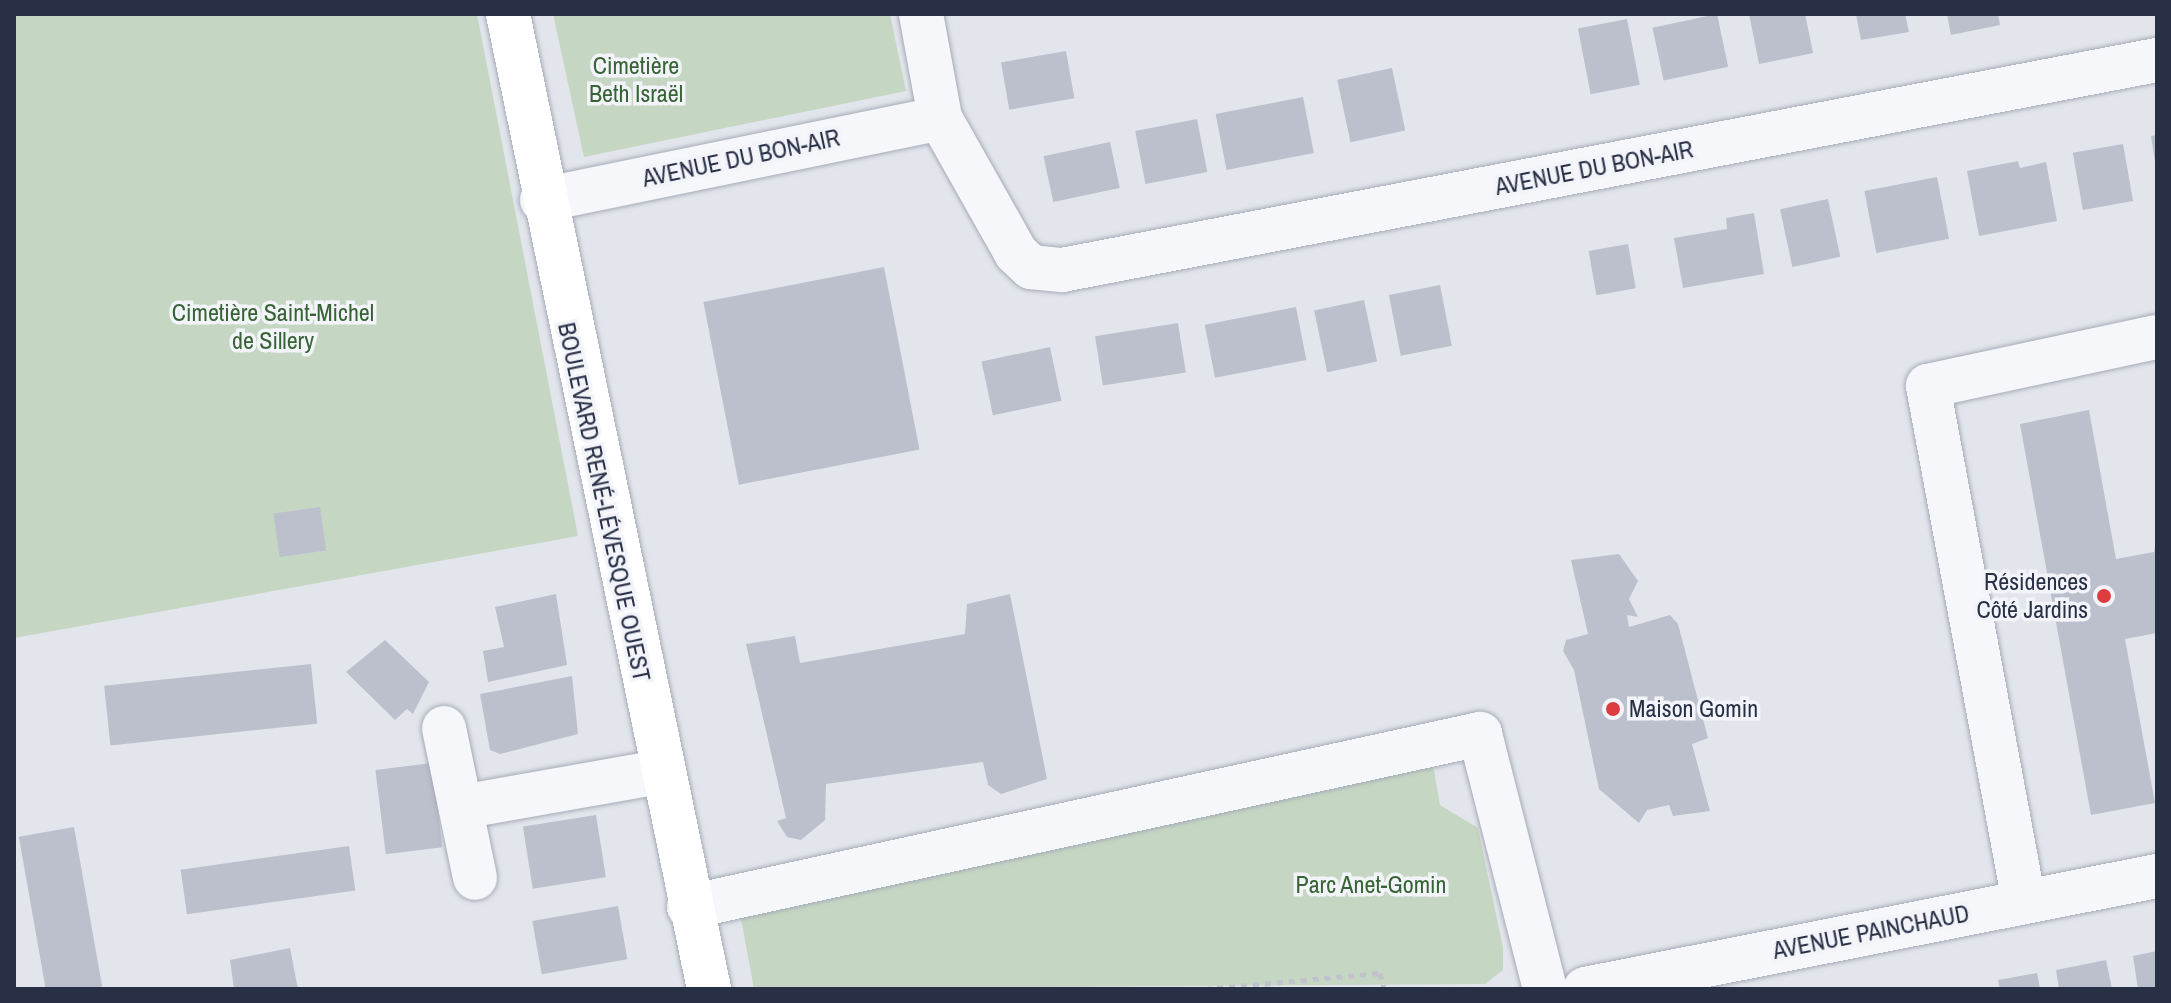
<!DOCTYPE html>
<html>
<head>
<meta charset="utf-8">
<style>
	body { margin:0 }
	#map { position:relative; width:2171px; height:1003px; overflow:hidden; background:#e2e5ec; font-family:"Archivo Narrow",sans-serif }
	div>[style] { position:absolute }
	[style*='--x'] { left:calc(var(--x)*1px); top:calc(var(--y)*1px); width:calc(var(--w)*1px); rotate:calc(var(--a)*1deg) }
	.green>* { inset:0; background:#c5d7c3 }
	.building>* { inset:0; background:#bcc0cd; transform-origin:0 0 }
	.path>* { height:5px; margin-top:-2.5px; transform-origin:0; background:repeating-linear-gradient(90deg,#c0c3cb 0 6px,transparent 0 12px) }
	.roads { filter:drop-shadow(0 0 2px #a6abb7) drop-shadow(0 0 2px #a6abb7) }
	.minor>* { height:44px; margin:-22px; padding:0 22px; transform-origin:22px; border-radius:22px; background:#f6f7fa }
	.major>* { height:44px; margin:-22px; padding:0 22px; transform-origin:22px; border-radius:22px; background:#fff }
	.dots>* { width:22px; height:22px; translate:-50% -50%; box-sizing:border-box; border:4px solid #f3f4f9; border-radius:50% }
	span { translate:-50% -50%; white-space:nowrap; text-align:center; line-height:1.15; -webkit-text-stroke:7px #f3f4f9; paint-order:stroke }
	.park-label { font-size:24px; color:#376434 }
	.street-label { font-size:24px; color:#283046 }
	.poi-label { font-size:24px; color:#283046 }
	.right { translate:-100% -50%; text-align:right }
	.left { translate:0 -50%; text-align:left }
	.frame { position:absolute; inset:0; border:16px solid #283046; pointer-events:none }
</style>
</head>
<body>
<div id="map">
	<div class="green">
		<div style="clip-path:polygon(14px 14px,477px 14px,578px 536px,14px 638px)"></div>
		<div style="clip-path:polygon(553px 14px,890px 14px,906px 91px,584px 157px)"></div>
		<div style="clip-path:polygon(1433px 765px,1440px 805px,1478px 828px,1503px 948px,1503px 970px,1485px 984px,754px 989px,739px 908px)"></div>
	</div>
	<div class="building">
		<div style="left:1717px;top:14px;width:54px;height:66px;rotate:78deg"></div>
		<div style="clip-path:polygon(1749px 14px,1805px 14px,1813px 53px,1759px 64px)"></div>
		<div style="clip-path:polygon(1856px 14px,1905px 14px,1909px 32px,1861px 40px)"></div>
		<div style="clip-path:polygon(1947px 14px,1998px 14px,2000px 25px,1951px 35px)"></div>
		<div style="left:1627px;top:19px;width:67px;height:50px;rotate:79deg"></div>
		<div style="left:1066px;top:51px;width:48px;height:66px;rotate:80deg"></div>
		<div style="left:1392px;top:68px;width:64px;height:56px;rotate:78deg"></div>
		<div style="left:1303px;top:97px;width:57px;height:89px;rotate:79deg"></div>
		<div style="left:1197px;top:119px;width:54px;height:63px;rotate:79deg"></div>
		<div style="clip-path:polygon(2157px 135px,2157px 162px,2155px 162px,2151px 136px)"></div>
		<div style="left:1110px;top:142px;width:47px;height:68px;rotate:78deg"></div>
		<div style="left:2123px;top:144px;width:58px;height:51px;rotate:80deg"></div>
		<div style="clip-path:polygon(2018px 161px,2020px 168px,2046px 162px,2057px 221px,1979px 236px,1967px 171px)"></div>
		<div style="left:1937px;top:177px;width:63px;height:74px;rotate:79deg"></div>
		<div style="left:1828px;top:199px;width:59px;height:49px;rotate:78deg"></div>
		<div style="clip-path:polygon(1754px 213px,1764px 274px,1683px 288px,1674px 238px,1727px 229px,1726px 218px)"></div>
		<div style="left:1628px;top:244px;width:45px;height:40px;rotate:80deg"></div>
		<div style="left:884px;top:267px;width:186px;height:184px;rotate:79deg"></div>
		<div style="left:1440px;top:285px;width:62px;height:52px;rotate:79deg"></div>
		<div style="left:1364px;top:300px;width:63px;height:51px;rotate:78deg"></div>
		<div style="left:1296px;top:307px;width:54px;height:93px;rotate:79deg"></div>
		<div style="left:1178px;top:323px;width:50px;height:84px;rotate:81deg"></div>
		<div style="left:1050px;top:347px;width:55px;height:70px;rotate:78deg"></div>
		<div style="clip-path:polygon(2089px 410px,2116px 559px,2154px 552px,2157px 535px,2157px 633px,2125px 639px,2155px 803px,2091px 815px,2020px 424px)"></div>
		<div style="left:320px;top:507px;width:44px;height:47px;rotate:82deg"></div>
		<div style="clip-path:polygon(1619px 554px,1638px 581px,1629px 599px,1638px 617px,1627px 615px,1629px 627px,1670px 615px,1678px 624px,1708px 738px,1692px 744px,1710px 811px,1673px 816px,1669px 805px,1647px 810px,1639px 823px,1599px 789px,1574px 670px,1563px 651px,1566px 640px,1588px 634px,1571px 560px)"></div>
		<div style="clip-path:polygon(556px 594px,567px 665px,488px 682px,483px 651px,504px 647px,495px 607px)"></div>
		<div style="clip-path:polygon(1010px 594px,1047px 779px,1001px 794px,988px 785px,983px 762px,826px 784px,825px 820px,801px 840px,787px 837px,777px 821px,786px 818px,746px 644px,795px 636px,800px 663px,965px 634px,967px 604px)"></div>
		<div style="clip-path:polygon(385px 640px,429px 682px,413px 714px,407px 709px,395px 720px,346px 672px)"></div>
		<div style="left:311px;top:664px;width:60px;height:208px;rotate:84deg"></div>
		<div style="clip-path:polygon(572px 676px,578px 734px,500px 754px,490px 750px,480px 694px)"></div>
		<div style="left:432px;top:763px;width:85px;height:57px;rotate:83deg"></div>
		<div style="left:596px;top:815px;width:63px;height:74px;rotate:81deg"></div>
		<div style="left:74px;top:827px;width:162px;height:56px;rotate:80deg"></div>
		<div style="left:349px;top:846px;width:45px;height:170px;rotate:82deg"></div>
		<div style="left:618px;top:906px;width:54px;height:87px;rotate:80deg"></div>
		<div style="clip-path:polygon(290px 948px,298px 989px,234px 989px,230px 960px)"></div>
		<div style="clip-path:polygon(2157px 951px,2157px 989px,2138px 989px,2133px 956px)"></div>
		<div style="clip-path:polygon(2106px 960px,2112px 989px,2059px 989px,2056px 970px)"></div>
		<div style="clip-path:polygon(2037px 973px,2040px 989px,2000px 989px,1998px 980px)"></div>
	</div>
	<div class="path">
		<div style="--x:1205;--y:989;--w:176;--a:-5.2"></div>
		<div style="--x:1380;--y:973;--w:16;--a:76"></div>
	</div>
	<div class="roads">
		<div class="minor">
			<div style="--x:921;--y:14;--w:106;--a:79.6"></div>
			<div style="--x:940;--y:118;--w:155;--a:60.6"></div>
			<div style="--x:1016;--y:253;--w:21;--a:43"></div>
			<div style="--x:1031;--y:267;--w:31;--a:6"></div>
			<div style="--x:1062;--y:270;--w:1115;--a:-10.86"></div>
			<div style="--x:542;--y:200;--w:406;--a:-11.6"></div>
			<div style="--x:444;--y:728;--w:153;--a:78.3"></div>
			<div style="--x:461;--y:807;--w:201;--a:-10"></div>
			<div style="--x:2024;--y:902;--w:525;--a:-100.54"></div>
			<div style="--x:1928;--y:386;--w:234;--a:-12.1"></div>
			<div style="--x:689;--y:907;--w:810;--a:-12.34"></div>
			<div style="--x:1480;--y:734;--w:263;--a:75.7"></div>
			<div style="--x:1585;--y:989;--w:583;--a:-11.18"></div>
		</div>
		<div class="major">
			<div style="--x:508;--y:14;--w:996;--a:78.35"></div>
		</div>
	</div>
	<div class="dots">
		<div style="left:2104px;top:596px;background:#dd3c41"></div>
		<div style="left:1613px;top:709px;background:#dd3c41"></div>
	</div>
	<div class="park-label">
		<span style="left:636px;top:80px">Cimetière<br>Beth Israël</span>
		<span style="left:273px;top:327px">Cimetière Saint-Michel<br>de Sillery</span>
		<span style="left:1371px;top:885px">Parc Anet-Gomin</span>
	</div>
	<div class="street-label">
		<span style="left:741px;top:158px;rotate:-12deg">AVENUE DU BON-AIR</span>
		<span style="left:1594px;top:168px;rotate:-11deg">AVENUE DU BON-AIR</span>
		<span style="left:604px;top:502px;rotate:78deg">BOULEVARD RENÉ-LÉVESQUE OUEST</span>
		<span style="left:1871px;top:932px;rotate:-11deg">AVENUE PAINCHAUD</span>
	</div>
	<div class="poi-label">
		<span class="right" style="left:2088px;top:596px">Résidences<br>Côté Jardins</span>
		<span class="left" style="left:1629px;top:709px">Maison Gomin</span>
	</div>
	<div class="frame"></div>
</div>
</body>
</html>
